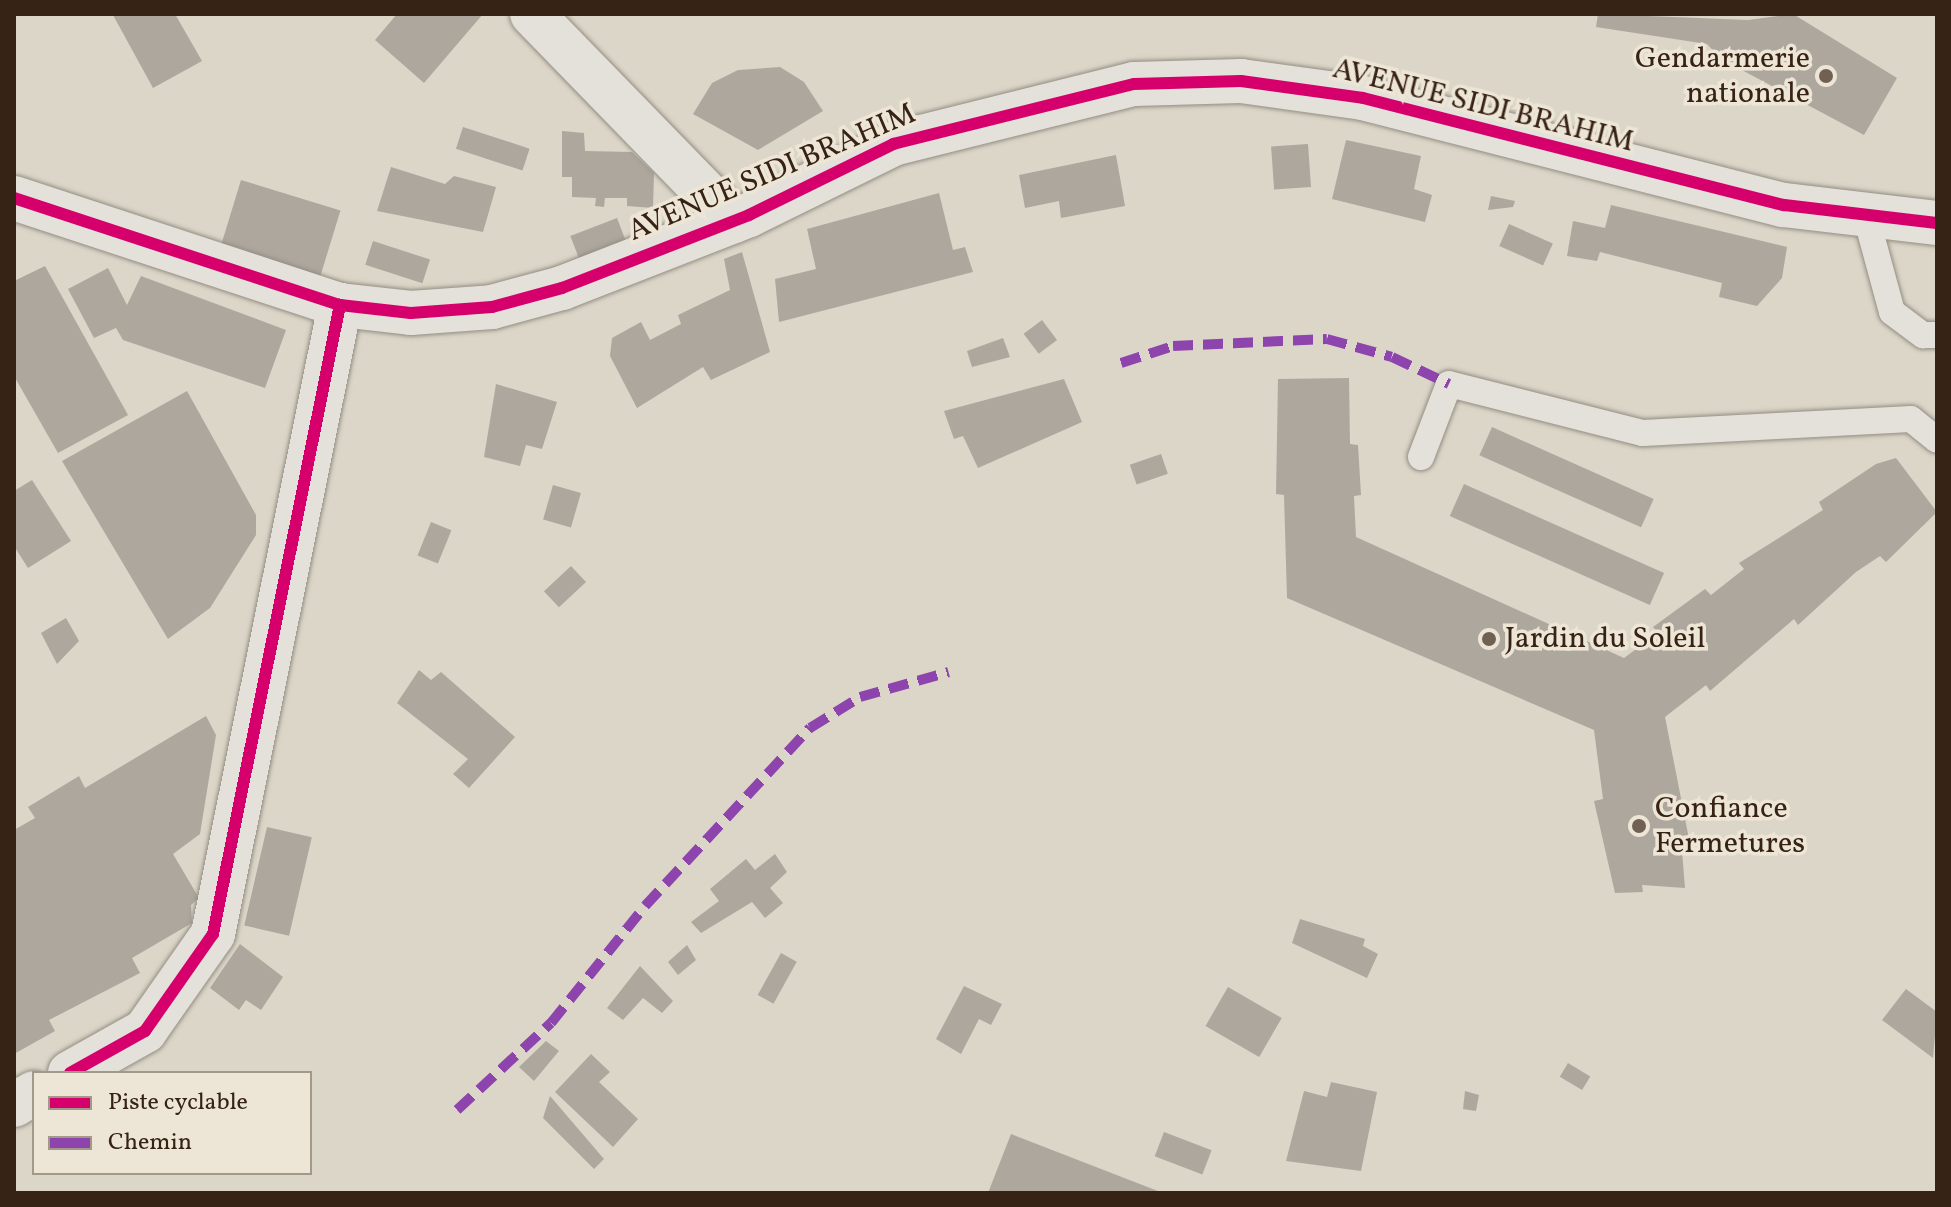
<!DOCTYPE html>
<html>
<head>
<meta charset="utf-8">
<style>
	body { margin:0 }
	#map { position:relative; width:1951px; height:1207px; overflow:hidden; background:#dcd6c8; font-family:Vollkorn,serif }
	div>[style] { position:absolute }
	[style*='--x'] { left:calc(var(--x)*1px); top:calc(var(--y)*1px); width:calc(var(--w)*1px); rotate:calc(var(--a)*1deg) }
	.building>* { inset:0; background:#ada79d; transform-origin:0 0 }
	.roads { filter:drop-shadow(0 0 2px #938d83) drop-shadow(0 0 2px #938d83) }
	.lane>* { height:26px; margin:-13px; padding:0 13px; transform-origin:13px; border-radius:13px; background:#e4e1da }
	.street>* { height:44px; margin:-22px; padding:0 22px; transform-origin:22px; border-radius:22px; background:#e4e1da }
	.quiet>* { height:10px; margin-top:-5px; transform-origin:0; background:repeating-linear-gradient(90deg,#8e44ad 0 20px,transparent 0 30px) }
	.cycleway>* { height:12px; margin:-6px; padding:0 6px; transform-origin:6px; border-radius:6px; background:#d6006c }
	.dots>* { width:22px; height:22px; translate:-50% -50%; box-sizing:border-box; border:4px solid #ede6d6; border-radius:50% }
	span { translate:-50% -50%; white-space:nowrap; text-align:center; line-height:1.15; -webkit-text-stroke:7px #ede6d6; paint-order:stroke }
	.poi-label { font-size:30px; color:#372216 }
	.right { translate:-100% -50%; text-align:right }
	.left { translate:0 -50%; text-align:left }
	.street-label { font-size:30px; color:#372216 }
	.frame { position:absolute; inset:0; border:16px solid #372216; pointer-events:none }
	.legend { position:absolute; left:32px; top:1071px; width:280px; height:104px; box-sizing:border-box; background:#ede6d6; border:2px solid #a49889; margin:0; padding:10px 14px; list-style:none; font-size:24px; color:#372216 }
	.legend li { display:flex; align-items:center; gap:16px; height:40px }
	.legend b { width:40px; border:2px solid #a49889 }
</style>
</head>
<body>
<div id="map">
	<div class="building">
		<div style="clip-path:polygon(154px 14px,175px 14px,202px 61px,153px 88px,113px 15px)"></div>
		<div style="clip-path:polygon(397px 14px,483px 14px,424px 83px,375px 40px)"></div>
		<div style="clip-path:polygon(1598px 14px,1748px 20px,1793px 14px,1897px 78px,1864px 135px,1721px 59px,1707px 44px,1596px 27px)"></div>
		<div style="clip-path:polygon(780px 67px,804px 82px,823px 111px,758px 150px,693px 114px,712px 83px,738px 70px)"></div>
		<div style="left:463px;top:127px;width:70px;height:23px;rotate:18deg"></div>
		<div style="clip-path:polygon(562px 131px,584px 133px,585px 151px,632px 152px,654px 173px,653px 208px,627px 206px,627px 198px,605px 198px,604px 207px,595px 206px,596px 198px,572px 197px,572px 177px,562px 177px)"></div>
		<div style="clip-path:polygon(1346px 140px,1421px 156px,1414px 189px,1432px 195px,1425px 222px,1332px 199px)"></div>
		<div style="left:1308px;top:144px;width:43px;height:37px;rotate:86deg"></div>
		<div style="clip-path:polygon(1116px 155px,1125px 206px,1061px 218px,1059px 201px,1025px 208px,1019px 175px)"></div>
		<div style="clip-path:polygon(391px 167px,445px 184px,454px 176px,496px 187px,483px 232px,377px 211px)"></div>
		<div style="left:241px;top:180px;width:104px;height:76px;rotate:17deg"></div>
		<div style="clip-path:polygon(939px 193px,953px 250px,965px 247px,973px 272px,779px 322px,775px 279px,816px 269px,807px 229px)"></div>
		<div style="clip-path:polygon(1491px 196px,1515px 201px,1513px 207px,1488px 210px)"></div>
		<div style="clip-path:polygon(1611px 205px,1787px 247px,1782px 278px,1757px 306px,1719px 297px,1722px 283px,1600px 252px,1597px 261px,1567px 256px,1573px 221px,1605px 228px)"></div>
		<div style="left:617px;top:218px;width:34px;height:50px;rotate:69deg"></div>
		<div style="left:1509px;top:224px;width:48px;height:24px;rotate:24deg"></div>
		<div style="left:373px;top:241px;width:60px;height:25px;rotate:18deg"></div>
		<div style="clip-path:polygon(742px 252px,770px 352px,711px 380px,703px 367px,637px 408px,610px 356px,612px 338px,641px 322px,650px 340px,681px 324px,678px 315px,730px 290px,724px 259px)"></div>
		<div style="clip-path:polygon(45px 266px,128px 415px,58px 453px,14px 376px,14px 281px)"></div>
		<div style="clip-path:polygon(108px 268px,127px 305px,141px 276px,286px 330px,265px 388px,123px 340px,116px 328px,94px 338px,68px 289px)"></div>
		<div style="left:1042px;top:320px;width:25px;height:23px;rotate:53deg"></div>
		<div style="clip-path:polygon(1003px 338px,1010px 357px,972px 367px,967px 351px)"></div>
		<div style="clip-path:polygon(1349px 378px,1350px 444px,1358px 445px,1361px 495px,1354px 496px,1356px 537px,1624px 658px,1658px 633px,1653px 627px,1705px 589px,1711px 595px,1744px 569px,1739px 563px,1823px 510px,1819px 502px,1876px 464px,1896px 458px,1937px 512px,1886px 562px,1880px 556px,1856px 572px,1798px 625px,1794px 619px,1710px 691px,1706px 685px,1665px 717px,1691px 849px,1682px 851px,1685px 888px,1642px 885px,1643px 892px,1615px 893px,1594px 801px,1603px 799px,1594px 730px,1287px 598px,1284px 495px,1276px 494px,1278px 379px)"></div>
		<div style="clip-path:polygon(1064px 379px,1082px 422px,978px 468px,963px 436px,954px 439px,944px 411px)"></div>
		<div style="clip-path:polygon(496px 384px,557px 402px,542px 449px,526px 445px,520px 466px,484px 457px)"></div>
		<div style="clip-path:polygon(187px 391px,256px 515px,256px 535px,210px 608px,168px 639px,62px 461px)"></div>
		<div style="left:1492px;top:427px;width:177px;height:31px;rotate:24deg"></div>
		<div style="left:1161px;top:454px;width:21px;height:33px;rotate:71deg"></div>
		<div style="clip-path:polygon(32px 480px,71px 541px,28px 568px,14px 546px,14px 491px)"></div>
		<div style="left:1464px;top:484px;width:219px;height:35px;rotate:24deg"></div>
		<div style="left:553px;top:485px;width:29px;height:36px;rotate:16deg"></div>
		<div style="left:431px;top:522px;width:22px;height:36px;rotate:22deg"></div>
		<div style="left:571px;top:566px;width:22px;height:37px;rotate:47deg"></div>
		<div style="clip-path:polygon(66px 618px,79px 641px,57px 664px,41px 633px)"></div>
		<div style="clip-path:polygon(419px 670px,431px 680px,441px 672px,515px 737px,469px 788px,453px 774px,468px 759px,397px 703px)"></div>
		<div style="clip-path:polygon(206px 716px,216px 735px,200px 834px,173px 854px,199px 898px,191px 905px,192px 923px,132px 958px,140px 973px,49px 1020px,55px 1031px,14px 1054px,14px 830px,35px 818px,28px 807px,79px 776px,85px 788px)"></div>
		<div style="left:267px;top:827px;width:46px;height:101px;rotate:13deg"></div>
		<div style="clip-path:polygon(775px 854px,787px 872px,770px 888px,783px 903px,765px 918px,752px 902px,701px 933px,691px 922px,719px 901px,710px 889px,746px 859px,755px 870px)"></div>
		<div style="clip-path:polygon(1300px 919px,1365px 939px,1363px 946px,1378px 954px,1367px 978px,1292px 943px)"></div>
		<div style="clip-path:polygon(240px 944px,283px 977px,261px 1010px,246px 1000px,239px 1010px,210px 988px)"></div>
		<div style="clip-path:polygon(687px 945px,696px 960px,678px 975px,668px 962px)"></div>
		<div style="left:781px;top:953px;width:18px;height:48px;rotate:29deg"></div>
		<div style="clip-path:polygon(640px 966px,673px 1001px,662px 1013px,643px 998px,623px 1020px,607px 1008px)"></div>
		<div style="clip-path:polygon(964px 986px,1002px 1004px,991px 1025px,979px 1019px,961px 1054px,936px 1039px)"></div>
		<div style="left:1228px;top:987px;width:62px;height:45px;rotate:30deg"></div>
		<div style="clip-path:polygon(1906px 989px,1937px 1012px,1933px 1058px,1882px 1020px)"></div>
		<div style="clip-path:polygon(546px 1041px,559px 1051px,534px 1081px,519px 1067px)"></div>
		<div style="clip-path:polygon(591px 1054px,610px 1072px,599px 1082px,638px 1119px,613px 1147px,555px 1092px)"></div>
		<div style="left:1568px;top:1063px;width:26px;height:16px;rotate:31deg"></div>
		<div style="clip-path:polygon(1331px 1082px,1377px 1092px,1361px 1171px,1286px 1161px,1304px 1091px,1327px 1097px)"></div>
		<div style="clip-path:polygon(1465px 1091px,1479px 1095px,1476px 1111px,1463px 1109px)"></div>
		<div style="clip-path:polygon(550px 1096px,604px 1159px,594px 1169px,543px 1118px)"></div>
		<div style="left:1164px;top:1132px;width:51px;height:26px;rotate:21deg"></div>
		<div style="clip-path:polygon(1011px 1134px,1163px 1193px,988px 1193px)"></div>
	</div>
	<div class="roads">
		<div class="lane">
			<div style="--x:1867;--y:220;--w:95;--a:74.8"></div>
			<div style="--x:1892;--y:312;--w:39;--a:37"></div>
			<div style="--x:1923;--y:335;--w:14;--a:0"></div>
			<div style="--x:1421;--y:457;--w:78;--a:-69"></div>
			<div style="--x:1449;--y:384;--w:200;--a:14.2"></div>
			<div style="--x:1643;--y:433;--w:268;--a:-3"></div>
			<div style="--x:1911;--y:419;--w:33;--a:39"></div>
		</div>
		<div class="street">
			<div style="--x:532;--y:14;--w:289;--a:45.8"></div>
			<div style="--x:14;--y:198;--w:343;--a:18.2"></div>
			<div style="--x:340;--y:305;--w:71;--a:6.4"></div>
			<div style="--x:411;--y:313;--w:81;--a:-4.2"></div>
			<div style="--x:492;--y:307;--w:73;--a:-15.2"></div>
			<div style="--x:562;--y:288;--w:201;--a:-21.3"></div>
			<div style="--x:749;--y:215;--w:161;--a:-26.2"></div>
			<div style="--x:893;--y:144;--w:248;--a:-14"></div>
			<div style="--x:1134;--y:84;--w:107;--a:-1.6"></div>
			<div style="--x:1241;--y:81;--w:123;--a:7.9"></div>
			<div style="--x:1363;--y:98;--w:434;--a:14.3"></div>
			<div style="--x:1784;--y:205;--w:154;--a:6.7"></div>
			<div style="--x:70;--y:1073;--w:86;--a:-29.2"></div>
			<div style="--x:145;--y:1031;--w:118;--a:-55"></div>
			<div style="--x:213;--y:934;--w:642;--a:-78.59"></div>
			<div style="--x:14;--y:1105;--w:23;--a:-31"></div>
		</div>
	</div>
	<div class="quiet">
		<div style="--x:1121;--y:363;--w:55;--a:-18.1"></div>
		<div style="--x:1173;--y:346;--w:154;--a:-2.6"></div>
		<div style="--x:1327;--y:339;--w:67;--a:15.5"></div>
		<div style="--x:1392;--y:357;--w:63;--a:25.3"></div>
		<div style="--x:457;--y:1110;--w:128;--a:-42.8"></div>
		<div style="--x:551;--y:1023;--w:150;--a:-51.2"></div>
		<div style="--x:645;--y:906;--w:243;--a:-47.2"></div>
		<div style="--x:810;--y:728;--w:59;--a:-31.8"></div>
		<div style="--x:860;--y:697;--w:92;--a:-15.7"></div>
	</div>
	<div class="cycleway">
		<div style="--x:14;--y:198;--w:343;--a:18.2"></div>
		<div style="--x:340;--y:305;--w:71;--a:6.4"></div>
		<div style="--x:411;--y:313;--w:81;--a:-4.2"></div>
		<div style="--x:492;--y:307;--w:73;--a:-15.2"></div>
		<div style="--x:562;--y:288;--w:201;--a:-21.3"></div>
		<div style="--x:749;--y:215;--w:161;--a:-26.2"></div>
		<div style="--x:893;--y:144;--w:248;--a:-14"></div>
		<div style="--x:1134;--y:84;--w:107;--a:-1.6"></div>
		<div style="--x:1241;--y:81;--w:123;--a:7.9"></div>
		<div style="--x:1363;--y:98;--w:434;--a:14.3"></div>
		<div style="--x:1784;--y:205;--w:154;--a:6.7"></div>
		<div style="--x:70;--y:1073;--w:86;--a:-29.2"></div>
		<div style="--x:145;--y:1031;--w:118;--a:-55"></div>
		<div style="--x:213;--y:934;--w:642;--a:-78.59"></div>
	</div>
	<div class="dots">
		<div style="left:1826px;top:76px;background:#716154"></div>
		<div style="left:1489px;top:639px;background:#716154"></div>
		<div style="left:1639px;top:826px;background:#716154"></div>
	</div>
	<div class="poi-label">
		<span class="right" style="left:1810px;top:76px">Gendarmerie<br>nationale</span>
		<span class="left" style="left:1505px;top:639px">Jardin du Soleil</span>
		<span class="left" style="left:1655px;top:826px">Confiance<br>Fermetures</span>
	</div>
	<div class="street-label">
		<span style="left:1483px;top:106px;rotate:14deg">AVENUE SIDI BRAHIM</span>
		<span style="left:772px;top:173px;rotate:-23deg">AVENUE SIDI BRAHIM</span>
	</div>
	<div class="frame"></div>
	<ul class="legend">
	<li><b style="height:10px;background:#d6006c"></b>Piste cyclable</li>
	<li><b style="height:10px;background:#8e44ad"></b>Chemin</li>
	</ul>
</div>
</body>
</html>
